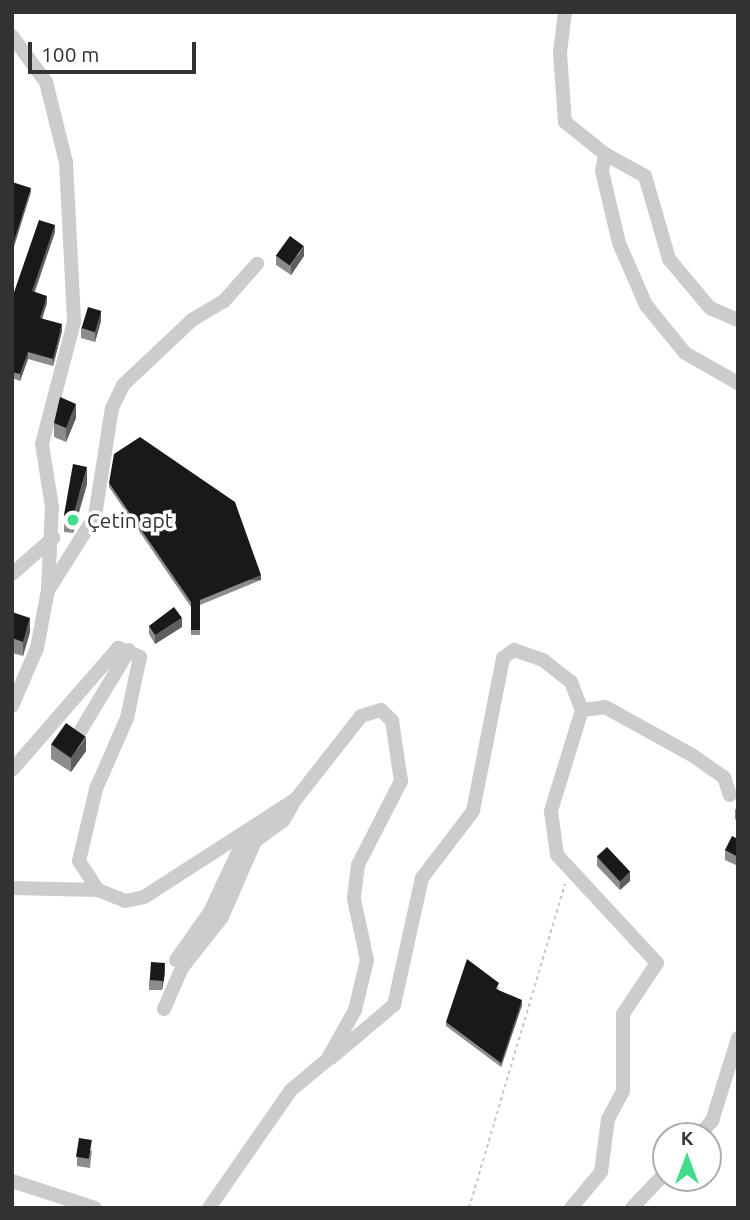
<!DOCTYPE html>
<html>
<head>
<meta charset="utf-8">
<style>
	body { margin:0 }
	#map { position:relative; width:750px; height:1220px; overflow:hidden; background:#fff; font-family:Ubuntu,sans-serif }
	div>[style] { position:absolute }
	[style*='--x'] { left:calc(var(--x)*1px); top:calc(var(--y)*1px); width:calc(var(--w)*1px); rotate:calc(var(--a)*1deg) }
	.path>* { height:2px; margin-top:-1px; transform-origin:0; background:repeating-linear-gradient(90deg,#c6c6c6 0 3.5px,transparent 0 7px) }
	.minor>* { height:14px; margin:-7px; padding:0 7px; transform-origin:7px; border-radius:7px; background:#ccc }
	.wall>* { inset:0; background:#8c8c8c }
	.shaded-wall>* { inset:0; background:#5e5e5e; transform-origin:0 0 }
	.building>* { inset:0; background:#191919; transform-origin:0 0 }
	.dots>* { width:19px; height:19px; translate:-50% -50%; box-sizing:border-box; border:4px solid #fff; border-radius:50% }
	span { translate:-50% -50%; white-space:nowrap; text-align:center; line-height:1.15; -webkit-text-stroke:7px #fff; paint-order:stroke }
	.poi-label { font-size:21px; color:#323232 }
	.left { translate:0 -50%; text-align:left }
	.frame { position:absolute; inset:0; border:14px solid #323232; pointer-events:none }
	.north { position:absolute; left:652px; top:1122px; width:70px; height:70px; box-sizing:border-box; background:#fff; border:2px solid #adadad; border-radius:50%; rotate:0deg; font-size:19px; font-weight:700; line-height:28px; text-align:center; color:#323232 }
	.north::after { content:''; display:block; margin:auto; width:24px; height:32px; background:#43db8e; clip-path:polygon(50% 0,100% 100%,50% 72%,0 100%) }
	.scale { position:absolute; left:28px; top:42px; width:168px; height:32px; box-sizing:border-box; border:4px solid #323232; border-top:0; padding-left:9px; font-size:21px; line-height:24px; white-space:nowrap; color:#323232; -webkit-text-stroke:5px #fff; paint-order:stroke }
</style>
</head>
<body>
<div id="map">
	<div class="path">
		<div style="--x:469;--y:1208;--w:338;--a:-73.5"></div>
	</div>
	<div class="minor">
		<div style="--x:565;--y:12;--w:41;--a:97"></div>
		<div style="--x:560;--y:53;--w:69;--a:85.9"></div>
		<div style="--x:565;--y:122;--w:51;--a:38.7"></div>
		<div style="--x:12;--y:36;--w:57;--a:53.5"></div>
		<div style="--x:46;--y:82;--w:82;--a:76"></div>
		<div style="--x:66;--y:162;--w:160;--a:87.1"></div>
		<div style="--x:74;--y:322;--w:126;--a:104.7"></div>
		<div style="--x:42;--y:444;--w:64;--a:81"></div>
		<div style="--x:52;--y:507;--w:83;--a:92.8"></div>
		<div style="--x:48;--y:590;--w:59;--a:100.7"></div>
		<div style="--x:37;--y:648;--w:63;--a:113.3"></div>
		<div style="--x:738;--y:320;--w:30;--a:-157"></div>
		<div style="--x:710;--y:308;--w:64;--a:-129.9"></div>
		<div style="--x:669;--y:259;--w:86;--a:-106.1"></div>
		<div style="--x:645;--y:176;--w:46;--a:-151.2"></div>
		<div style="--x:605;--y:154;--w:17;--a:100"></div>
		<div style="--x:602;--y:171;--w:74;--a:76.7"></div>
		<div style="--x:619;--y:243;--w:68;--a:66.5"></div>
		<div style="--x:646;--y:305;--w:62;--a:50.9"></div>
		<div style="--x:685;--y:353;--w:61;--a:29.5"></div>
		<div style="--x:12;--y:574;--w:55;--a:-41.3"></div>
		<div style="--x:49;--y:589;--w:86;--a:-57.8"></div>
		<div style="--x:95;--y:516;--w:109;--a:-81.1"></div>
		<div style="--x:112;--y:408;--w:25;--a:-64"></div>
		<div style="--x:123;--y:385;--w:95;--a:-43.3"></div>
		<div style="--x:192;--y:320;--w:37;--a:-31"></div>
		<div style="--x:224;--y:301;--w:50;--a:-48.3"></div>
		<div style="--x:582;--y:710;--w:23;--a:-7"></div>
		<div style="--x:605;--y:707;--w:99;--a:28.9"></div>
		<div style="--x:692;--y:755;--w:39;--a:35"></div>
		<div style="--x:724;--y:777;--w:19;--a:72"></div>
		<div style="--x:78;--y:735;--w:99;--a:-59"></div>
		<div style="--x:12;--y:770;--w:162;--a:-49"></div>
		<div style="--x:118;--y:648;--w:24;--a:22"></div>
		<div style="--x:140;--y:657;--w:62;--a:102"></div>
		<div style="--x:127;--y:718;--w:77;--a:113.6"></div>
		<div style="--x:96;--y:789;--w:74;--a:103.3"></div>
		<div style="--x:79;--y:861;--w:35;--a:57"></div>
		<div style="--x:98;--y:890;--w:29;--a:22"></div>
		<div style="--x:125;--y:901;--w:19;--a:-12"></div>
		<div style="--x:144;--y:897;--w:181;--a:-32.8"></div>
		<div style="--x:296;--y:799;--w:105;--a:-51.9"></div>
		<div style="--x:361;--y:716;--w:21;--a:-17"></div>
		<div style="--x:381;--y:710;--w:16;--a:45"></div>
		<div style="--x:392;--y:721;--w:61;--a:81.5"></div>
		<div style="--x:401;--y:781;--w:94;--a:117.1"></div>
		<div style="--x:358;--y:865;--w:34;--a:97"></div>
		<div style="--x:354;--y:899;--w:62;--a:78"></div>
		<div style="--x:367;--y:960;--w:51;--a:103.5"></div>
		<div style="--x:355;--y:1010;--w:57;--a:119.2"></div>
		<div style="--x:327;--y:1060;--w:47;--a:140.2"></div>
		<div style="--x:291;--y:1090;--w:144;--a:124.8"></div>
		<div style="--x:12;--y:888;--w:86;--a:1.3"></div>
		<div style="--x:176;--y:960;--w:59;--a:-54.7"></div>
		<div style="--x:210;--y:912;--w:85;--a:-64.9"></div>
		<div style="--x:164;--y:1009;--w:45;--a:-66.3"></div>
		<div style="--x:182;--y:968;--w:65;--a:-51.9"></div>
		<div style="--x:222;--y:917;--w:83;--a:-66.5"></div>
		<div style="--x:255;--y:841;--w:34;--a:-36"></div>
		<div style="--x:283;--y:821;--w:20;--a:-60"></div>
		<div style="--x:331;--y:1058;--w:82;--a:-40.1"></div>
		<div style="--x:394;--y:1005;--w:130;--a:-77.6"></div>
		<div style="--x:422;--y:878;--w:84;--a:-52.7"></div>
		<div style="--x:473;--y:811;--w:156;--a:-78.9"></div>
		<div style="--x:503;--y:658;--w:14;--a:-36"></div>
		<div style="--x:514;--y:650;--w:31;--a:19"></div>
		<div style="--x:543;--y:660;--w:36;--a:38"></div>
		<div style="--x:571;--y:682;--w:30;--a:69"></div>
		<div style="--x:582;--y:710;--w:106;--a:107.1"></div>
		<div style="--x:551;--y:811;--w:44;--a:82.2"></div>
		<div style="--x:557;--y:855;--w:147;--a:47.2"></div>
		<div style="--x:657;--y:963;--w:61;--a:123.7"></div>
		<div style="--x:623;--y:1014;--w:77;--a:90"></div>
		<div style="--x:623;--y:1091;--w:32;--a:118"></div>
		<div style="--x:608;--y:1119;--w:53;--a:97.5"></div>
		<div style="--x:601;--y:1172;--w:47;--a:129.8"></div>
		<div style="--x:698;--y:1136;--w:21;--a:-47"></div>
		<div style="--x:712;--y:1121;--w:87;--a:-72.6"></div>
		<div style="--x:12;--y:1181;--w:87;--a:18"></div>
		<div style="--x:632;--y:1208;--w:50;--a:-46.6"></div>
	</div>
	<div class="wall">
		<div style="clip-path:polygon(55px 232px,35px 292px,47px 303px,42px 319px,62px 331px,53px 366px,28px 359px,20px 381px,12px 378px,12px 298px)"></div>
		<div style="clip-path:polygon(276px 255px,304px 256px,291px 275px,276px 265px)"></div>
		<div style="clip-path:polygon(101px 321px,95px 342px,81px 338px,81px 328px)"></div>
		<div style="clip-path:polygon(76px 418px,66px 442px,54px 437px,54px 423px)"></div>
		<div style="clip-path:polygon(109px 483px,261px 580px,200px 605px,200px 635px,191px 635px,191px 607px,109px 487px)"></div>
		<div style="clip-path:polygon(87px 484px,73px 533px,64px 532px,64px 515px)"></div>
		<div style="clip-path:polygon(12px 612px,30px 632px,23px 656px,12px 653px)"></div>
		<div style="clip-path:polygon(149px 626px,182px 627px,155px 644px,149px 634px)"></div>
		<div style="clip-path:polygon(51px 744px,86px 751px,71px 772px,51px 759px)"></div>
		<div style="clip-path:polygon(738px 805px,738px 821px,735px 819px,735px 810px)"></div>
		<div style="clip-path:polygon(738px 839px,738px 866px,725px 860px,725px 850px)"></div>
		<div style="clip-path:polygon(597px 857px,630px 881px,620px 890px,597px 866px)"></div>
		<div style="clip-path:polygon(165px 973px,162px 990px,149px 990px,149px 980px)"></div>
		<div style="clip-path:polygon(499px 987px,498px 990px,522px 1005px,501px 1067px,446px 1026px,446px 1022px)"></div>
		<div style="clip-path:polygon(92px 1150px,90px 1168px,77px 1166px,77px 1157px)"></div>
	</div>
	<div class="shaded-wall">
		<div style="clip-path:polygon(31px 188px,31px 192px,12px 253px,12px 248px)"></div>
		<div style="clip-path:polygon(55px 225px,55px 232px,32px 298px,32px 291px)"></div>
		<div style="clip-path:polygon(304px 246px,304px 256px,291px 275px,291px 265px)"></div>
		<div style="clip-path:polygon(47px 296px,47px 303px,40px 325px,40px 318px)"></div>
		<div style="clip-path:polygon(101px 311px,101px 321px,95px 342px,95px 332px)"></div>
		<div style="clip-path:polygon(62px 324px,62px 331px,53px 366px,53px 359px)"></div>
		<div style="clip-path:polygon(28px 352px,28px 359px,20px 381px,20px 374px)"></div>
		<div style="clip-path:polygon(76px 404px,76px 418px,66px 442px,66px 428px)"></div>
		<div style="clip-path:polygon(87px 467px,87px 484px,73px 533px,73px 516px)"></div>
		<div style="left:261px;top:575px;width:5px;height:66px;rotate:90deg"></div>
		<div style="clip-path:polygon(30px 618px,30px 632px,23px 656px,23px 642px)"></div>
		<div style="clip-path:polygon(182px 618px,182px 627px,155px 644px,155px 635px)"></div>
		<div style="clip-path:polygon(86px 737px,86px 751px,71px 772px,71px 758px)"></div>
		<div style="clip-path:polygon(630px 872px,630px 881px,620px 890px,620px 881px)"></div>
		<div style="clip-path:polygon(165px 963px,165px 973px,162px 990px,162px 981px)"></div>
		<div style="clip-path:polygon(522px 1000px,522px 1005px,501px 1067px,501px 1063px)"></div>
	</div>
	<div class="building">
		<div style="clip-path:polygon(12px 182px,31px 188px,12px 248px)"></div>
		<div style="clip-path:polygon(39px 220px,55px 225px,32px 291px,47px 296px,40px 318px,62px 324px,53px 359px,28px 352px,20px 374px,12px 372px,12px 298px)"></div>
		<div style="left:290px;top:236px;width:17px;height:24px;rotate:36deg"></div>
		<div style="left:88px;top:307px;width:14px;height:22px;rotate:17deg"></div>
		<div style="clip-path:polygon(60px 397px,76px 404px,66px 428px,54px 423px)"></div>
		<div style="clip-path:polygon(140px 437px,235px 502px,261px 575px,200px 600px,200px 630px,191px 630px,191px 602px,109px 483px,114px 454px)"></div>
		<div style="clip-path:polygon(73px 464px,87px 467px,73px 516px,64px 515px)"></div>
		<div style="clip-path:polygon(174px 607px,182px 618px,155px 635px,149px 626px)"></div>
		<div style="clip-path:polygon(12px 612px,30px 618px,23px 642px,12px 638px)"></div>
		<div style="left:66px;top:723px;width:24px;height:26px;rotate:35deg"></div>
		<div style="clip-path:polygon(732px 836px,738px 839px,738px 857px,725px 850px)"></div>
		<div style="left:607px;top:847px;width:34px;height:14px;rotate:47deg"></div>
		<div style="clip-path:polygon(467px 959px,499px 983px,496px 989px,522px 1000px,501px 1063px,446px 1022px)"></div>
		<div style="left:151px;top:962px;width:14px;height:18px;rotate:4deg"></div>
		<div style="left:79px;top:1138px;width:13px;height:19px;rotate:9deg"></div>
	</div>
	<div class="dots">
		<div style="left:73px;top:520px;background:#43db8e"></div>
	</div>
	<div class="poi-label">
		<span class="left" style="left:87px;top:520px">Çetin apt</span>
	</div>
	<div class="frame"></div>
	<div class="north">K</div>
	<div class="scale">100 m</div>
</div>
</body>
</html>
